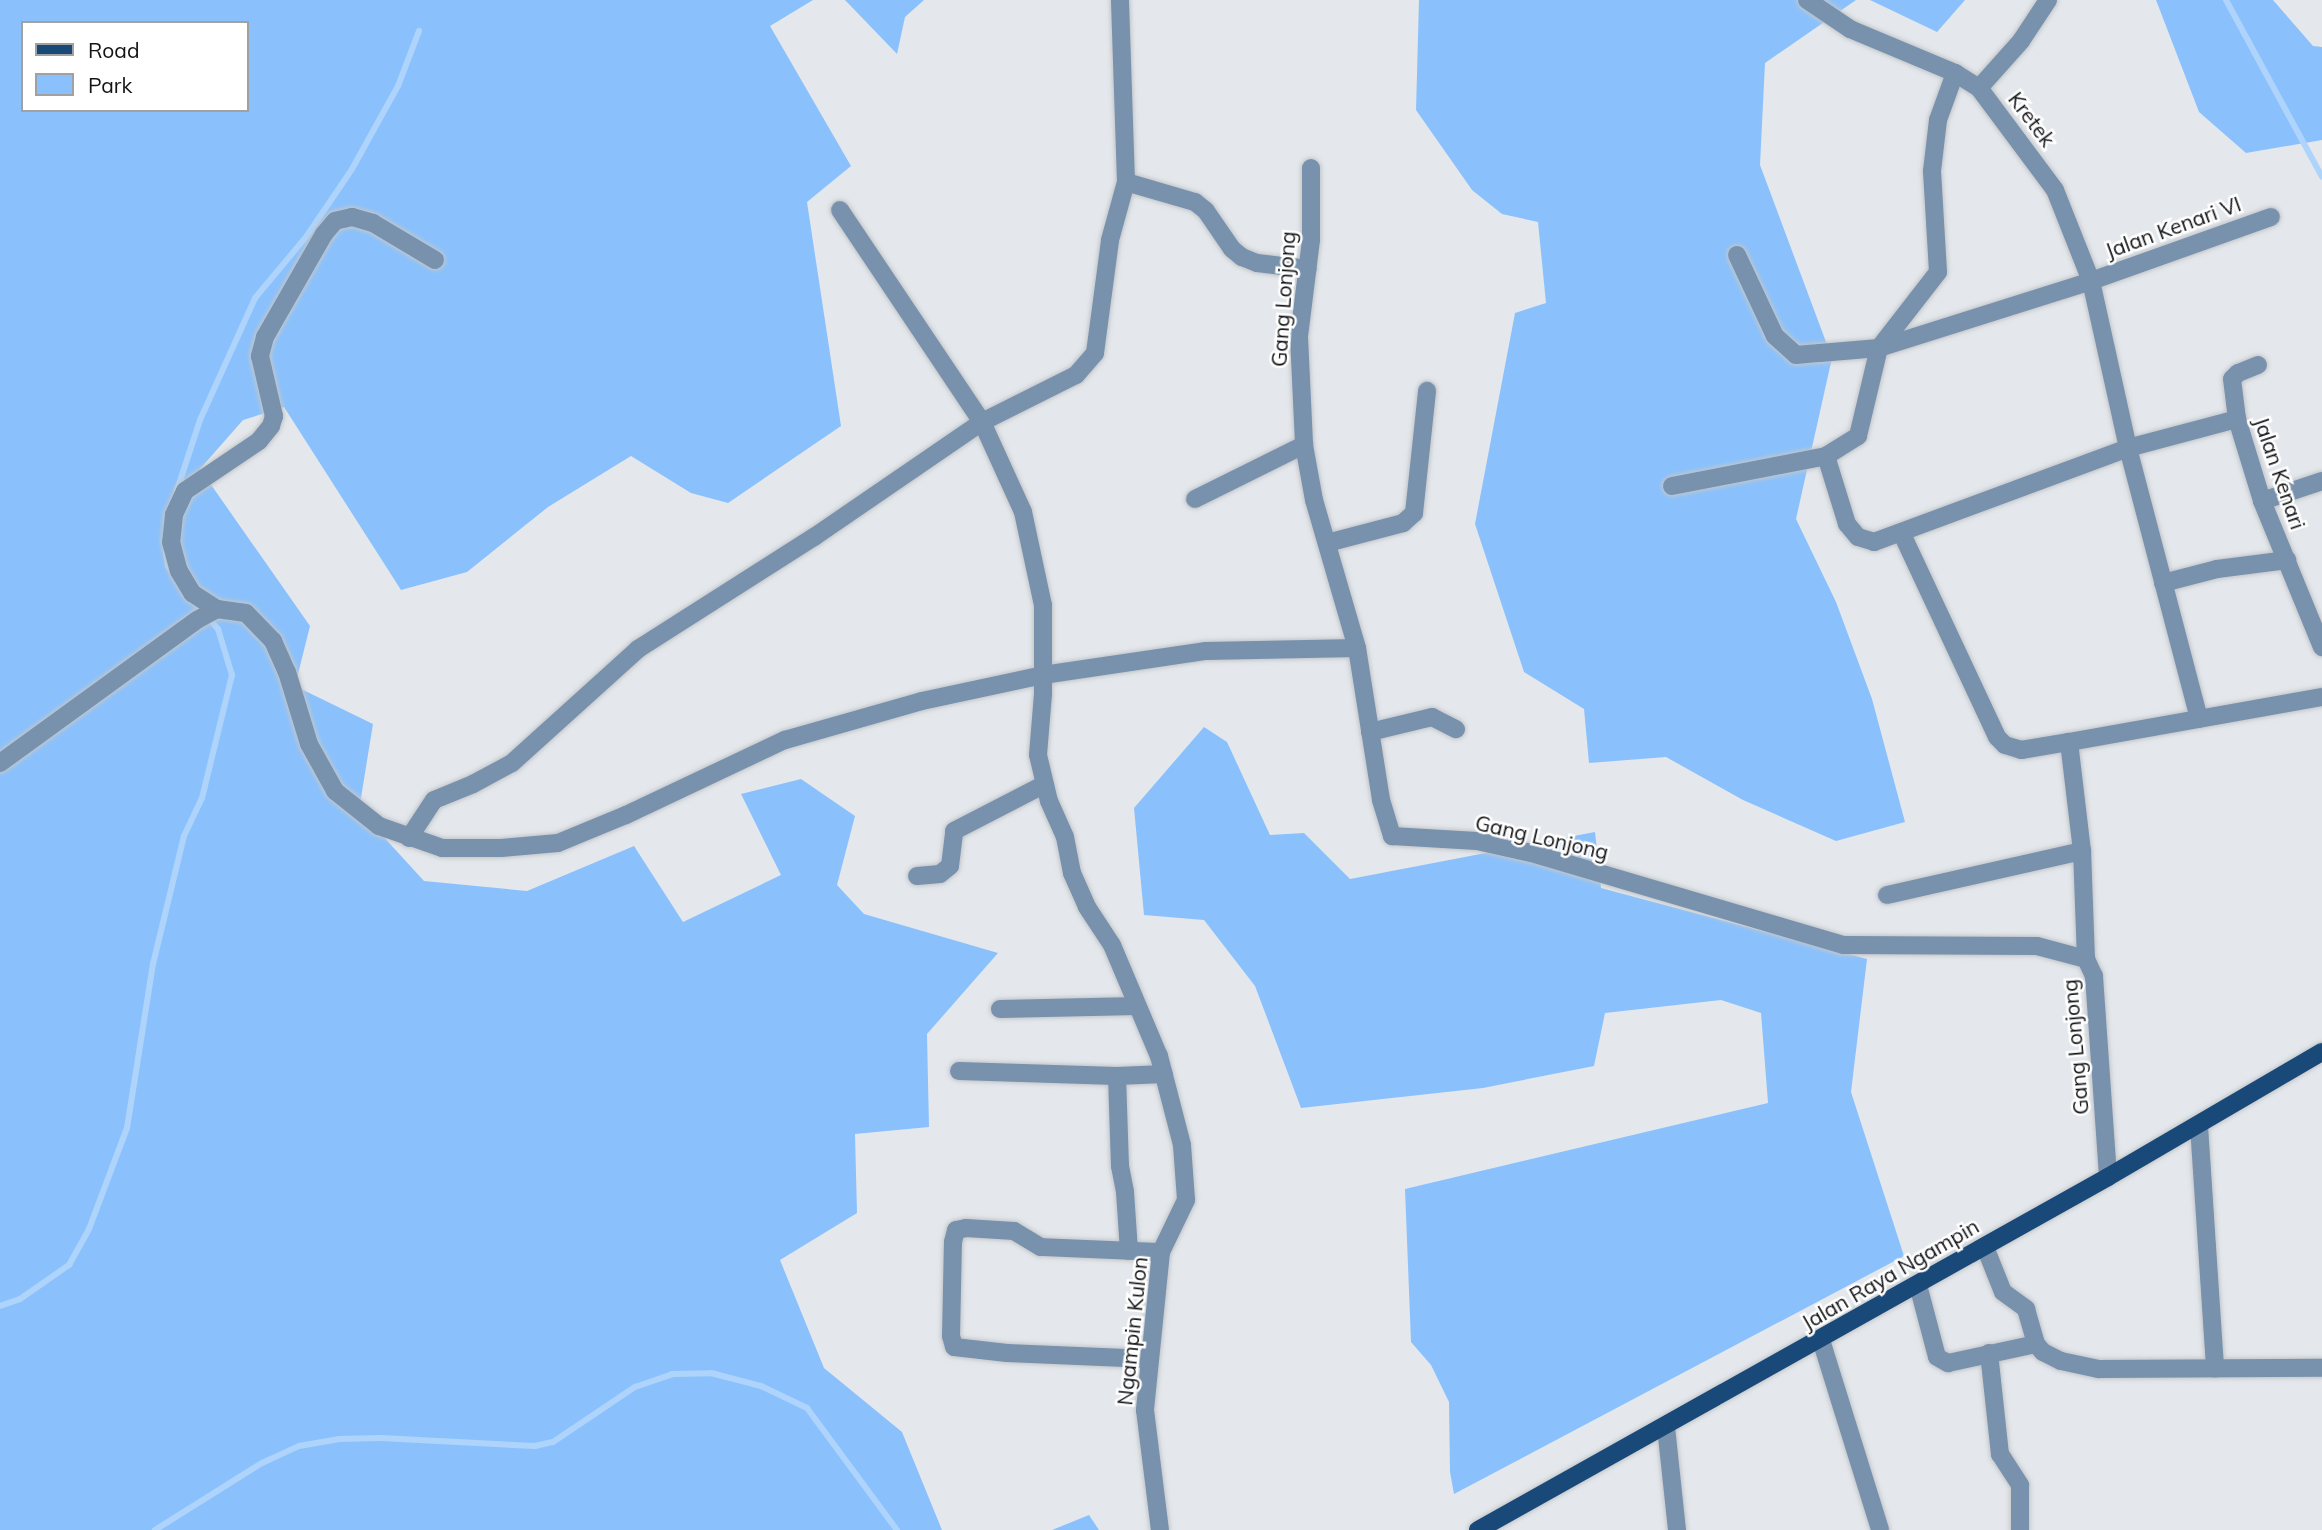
<!DOCTYPE html>
<html>
<head>
<meta charset="utf-8">
<style>
	body { margin:0 }
	#map { position:relative; width:2322px; height:1530px; overflow:hidden; background:#e4e8ec; font-family:Mulish,sans-serif }
	div>[style] { position:absolute }
	[style*='--x'] { left:calc(var(--x)*1px); top:calc(var(--y)*1px); width:calc(var(--w)*1px); rotate:calc(var(--a)*1deg) }
	.green>* { inset:0; background:#8ac1fc }
	.stream>* { height:6px; margin:-3px; padding:0 3px; transform-origin:3px; border-radius:3px; background:#afd4fb }
	.roads { filter:drop-shadow(0 0 2px #c3c6ca) drop-shadow(0 0 2px #c3c6ca) }
	.street>* { height:18px; margin:-9px; padding:0 9px; transform-origin:9px; border-radius:9px; background:#7891ad }
	.primary>* { height:18px; margin:-9px; padding:0 9px; transform-origin:9px; border-radius:9px; background:#184978 }
	span { translate:-50% -50%; white-space:nowrap; text-align:center; line-height:1.15; -webkit-text-stroke:5px #fff; paint-order:stroke }
	.street-label { font-size:21px; color:#131416 }
	.legend { position:absolute; left:21px; top:21px; width:228px; height:91px; box-sizing:border-box; background:#fff; border:2px solid #a1a1a2; margin:0; padding:9px 12px; list-style:none; font-size:21px; color:#131416 }
	.legend li { display:flex; align-items:center; gap:14px; height:35px }
	.legend b { width:35px; border:2px solid #a1a1a2 }
</style>
</head>
<body>
<div id="map">
	<div class="green">
		<div style="clip-path:polygon(evenodd,0 0,813px 0,770px 26px,851px 166px,807px 202px,841px 426px,728px 503px,691px 493px,631px 456px,548px 507px,467px 572px,401px 590px,284px 407px,243px 420px,200px 469px,310px 626px,295px 686px,373px 724px,359px 810px,424px 881px,527px 891px,634px 846px,683px 922px,781px 875px,741px 794px,801px 779px,855px 816px,837px 885px,864px 914px,998px 953px,927px 1034px,929px 1127px,855px 1134px,857px 1213px,780px 1260px,824px 1368px,902px 1432px,942px 1530px,0 1530px,0 0,23px 23px,247px 23px,247px 110px,23px 110px,23px 23px)"></div>
		<div style="clip-path:polygon(845px 0,924px 0,905px 17px,897px 54px)"></div>
		<div style="clip-path:polygon(1419px 0,1856px 0,1765px 63px,1760px 165px,1832px 358px,1796px 519px,1836px 602px,1872px 699px,1905px 822px,1836px 841px,1743px 800px,1666px 757px,1589px 763px,1584px 709px,1524px 672px,1475px 524px,1515px 313px,1546px 303px,1538px 222px,1502px 214px,1472px 190px,1416px 110px)"></div>
		<div style="clip-path:polygon(1870px 0,1965px 0,1937px 32px)"></div>
		<div style="clip-path:polygon(2156px 0,2273px 0,2313px 46px,2322px 47px,2322px 140px,2246px 153px,2199px 112px)"></div>
		<div style="clip-path:polygon(1204px 727px,1227px 742px,1270px 835px,1304px 833px,1350px 879px,1595px 832px,1601px 888px,1867px 959px,1851px 1092px,1904px 1256px,1454px 1494px,1450px 1472px,1449px 1402px,1431px 1365px,1411px 1342px,1405px 1189px,1768px 1103px,1761px 1013px,1721px 1000px,1605px 1013px,1594px 1066px,1483px 1088px,1301px 1108px,1255px 986px,1204px 920px,1144px 915px,1134px 808px)"></div>
		<div style="clip-path:polygon(1089px 1515px,1099px 1530px,1052px 1530px)"></div>
	</div>
	<div class="stream">
		<div style="--x:2226;--y:0;--w:201;--a:61.5"></div>
		<div style="--x:177;--y:490;--w:74;--a:-71.8"></div>
		<div style="--x:200;--y:420;--w:134;--a:-65.7"></div>
		<div style="--x:255;--y:298;--w:80;--a:-50.1"></div>
		<div style="--x:306;--y:237;--w:82;--a:-55.9"></div>
		<div style="--x:352;--y:169;--w:95;--a:-61"></div>
		<div style="--x:398;--y:86;--w:59;--a:-69.1"></div>
		<div style="--x:166;--y:552;--w:14;--a:82"></div>
		<div style="--x:168;--y:566;--w:9;--a:58"></div>
		<div style="--x:0;--y:1306;--w:21;--a:-19"></div>
		<div style="--x:20;--y:1299;--w:60;--a:-34.8"></div>
		<div style="--x:69;--y:1265;--w:41;--a:-60.9"></div>
		<div style="--x:89;--y:1229;--w:108;--a:-69.4"></div>
		<div style="--x:127;--y:1128;--w:166;--a:-81"></div>
		<div style="--x:153;--y:964;--w:132;--a:-76.4"></div>
		<div style="--x:184;--y:836;--w:42;--a:-64.7"></div>
		<div style="--x:202;--y:798;--w:127;--a:-76.3"></div>
		<div style="--x:232;--y:675;--w:48;--a:-106.9"></div>
		<div style="--x:218;--y:629;--w:15;--a:-132"></div>
		<div style="--x:155;--y:1530;--w:126;--a:-32.1"></div>
		<div style="--x:262;--y:1463;--w:41;--a:-24.7"></div>
		<div style="--x:299;--y:1446;--w:41;--a:-9.9"></div>
		<div style="--x:339;--y:1439;--w:42;--a:-1.4"></div>
		<div style="--x:381;--y:1438;--w:154;--a:3"></div>
		<div style="--x:535;--y:1446;--w:18;--a:-13"></div>
		<div style="--x:553;--y:1442;--w:99;--a:-33.9"></div>
		<div style="--x:635;--y:1387;--w:39;--a:-19"></div>
		<div style="--x:672;--y:1374;--w:39;--a:-1"></div>
		<div style="--x:711;--y:1373;--w:52;--a:14.6"></div>
		<div style="--x:761;--y:1386;--w:51;--a:25.6"></div>
		<div style="--x:807;--y:1408;--w:152;--a:53.6"></div>
	</div>
	<div class="roads">
		<div class="street">
			<div style="--x:1807;--y:0;--w:52;--a:34"></div>
			<div style="--x:1850;--y:29;--w:114;--a:22.7"></div>
			<div style="--x:1955;--y:73;--w:28;--a:32"></div>
			<div style="--x:2048;--y:0;--w:49;--a:123.4"></div>
			<div style="--x:2021;--y:41;--w:63;--a:131.8"></div>
			<div style="--x:1979;--y:88;--w:127;--a:53.3"></div>
			<div style="--x:2055;--y:190;--w:98;--a:68.4"></div>
			<div style="--x:2091;--y:281;--w:171;--a:77.5"></div>
			<div style="--x:2128;--y:448;--w:280;--a:75.3"></div>
			<div style="--x:1311;--y:168;--w:72;--a:90"></div>
			<div style="--x:1311;--y:240;--w:98;--a:97.1"></div>
			<div style="--x:1299;--y:337;--w:108;--a:87.3"></div>
			<div style="--x:1304;--y:445;--w:56;--a:79.7"></div>
			<div style="--x:1314;--y:500;--w:154;--a:73.8"></div>
			<div style="--x:1357;--y:648;--w:154;--a:81"></div>
			<div style="--x:1381;--y:800;--w:38;--a:73"></div>
			<div style="--x:1392;--y:836;--w:85;--a:3.4"></div>
			<div style="--x:1477;--y:841;--w:55;--a:12.5"></div>
			<div style="--x:1531;--y:853;--w:325;--a:16.4"></div>
			<div style="--x:1843;--y:945;--w:194;--a:0.3"></div>
			<div style="--x:2037;--y:946;--w:51;--a:14.9"></div>
			<div style="--x:2086;--y:959;--w:19;--a:65"></div>
			<div style="--x:2094;--y:976;--w:201;--a:86"></div>
			<div style="--x:1126;--y:182;--w:72;--a:16.2"></div>
			<div style="--x:1195;--y:202;--w:14;--a:39"></div>
			<div style="--x:1206;--y:211;--w:46;--a:55.6"></div>
			<div style="--x:1232;--y:249;--w:13;--a:39"></div>
			<div style="--x:1242;--y:257;--w:16;--a:22"></div>
			<div style="--x:1257;--y:263;--w:51;--a:6.7"></div>
			<div style="--x:840;--y:210;--w:255;--a:56.2"></div>
			<div style="--x:982;--y:422;--w:99;--a:65.5"></div>
			<div style="--x:1023;--y:512;--w:95;--a:77.9"></div>
			<div style="--x:1043;--y:605;--w:89;--a:90"></div>
			<div style="--x:1043;--y:694;--w:61;--a:94.7"></div>
			<div style="--x:1038;--y:755;--w:47;--a:76.6"></div>
			<div style="--x:1049;--y:801;--w:39;--a:66"></div>
			<div style="--x:1065;--y:837;--w:37;--a:79"></div>
			<div style="--x:1072;--y:873;--w:37;--a:66"></div>
			<div style="--x:1087;--y:907;--w:45;--a:56.7"></div>
			<div style="--x:1112;--y:945;--w:121;--a:67.1"></div>
			<div style="--x:1159;--y:1056;--w:92;--a:75.5"></div>
			<div style="--x:1182;--y:1145;--w:55;--a:85.8"></div>
			<div style="--x:1186;--y:1200;--w:58;--a:115.7"></div>
			<div style="--x:1161;--y:1252;--w:159;--a:95.8"></div>
			<div style="--x:1145;--y:1410;--w:121;--a:82.9"></div>
			<div style="--x:1737;--y:255;--w:89;--a:64.9"></div>
			<div style="--x:1775;--y:336;--w:28;--a:42"></div>
			<div style="--x:1796;--y:355;--w:24;--a:-5"></div>
			<div style="--x:1820;--y:353;--w:59;--a:-4.8"></div>
			<div style="--x:1879;--y:348;--w:222;--a:-17.5"></div>
			<div style="--x:2091;--y:281;--w:191;--a:-19.6"></div>
			<div style="--x:435;--y:260;--w:72;--a:-149.2"></div>
			<div style="--x:373;--y:223;--w:22;--a:-164"></div>
			<div style="--x:352;--y:217;--w:17;--a:167"></div>
			<div style="--x:335;--y:221;--w:17;--a:130"></div>
			<div style="--x:324;--y:234;--w:119;--a:119.8"></div>
			<div style="--x:265;--y:337;--w:20;--a:105"></div>
			<div style="--x:260;--y:356;--w:62;--a:76.9"></div>
			<div style="--x:274;--y:416;--w:10;--a:107"></div>
			<div style="--x:271;--y:426;--w:19;--a:129"></div>
			<div style="--x:259;--y:441;--w:89;--a:146"></div>
			<div style="--x:185;--y:491;--w:26;--a:115"></div>
			<div style="--x:174;--y:515;--w:27;--a:96"></div>
			<div style="--x:171;--y:542;--w:30;--a:75"></div>
			<div style="--x:179;--y:571;--w:26;--a:59"></div>
			<div style="--x:192;--y:593;--w:30;--a:33"></div>
			<div style="--x:217;--y:609;--w:29;--a:8"></div>
			<div style="--x:246;--y:613;--w:39;--a:46"></div>
			<div style="--x:273;--y:641;--w:34;--a:66"></div>
			<div style="--x:287;--y:672;--w:75;--a:73"></div>
			<div style="--x:309;--y:744;--w:54;--a:61"></div>
			<div style="--x:335;--y:791;--w:56;--a:38.5"></div>
			<div style="--x:379;--y:826;--w:67;--a:19.2"></div>
			<div style="--x:442;--y:848;--w:59;--a:0"></div>
			<div style="--x:501;--y:848;--w:57;--a:-5"></div>
			<div style="--x:558;--y:843;--w:74;--a:-22.4"></div>
			<div style="--x:626;--y:815;--w:176;--a:-25.3"></div>
			<div style="--x:785;--y:740;--w:142;--a:-15.9"></div>
			<div style="--x:922;--y:701;--w:124;--a:-12.1"></div>
			<div style="--x:1043;--y:675;--w:165;--a:-8.4"></div>
			<div style="--x:1206;--y:651;--w:151;--a:-1.1"></div>
			<div style="--x:2258;--y:365;--w:22;--a:158"></div>
			<div style="--x:2238;--y:373;--w:8;--a:135"></div>
			<div style="--x:2232;--y:379;--w:40;--a:82.9"></div>
			<div style="--x:2237;--y:419;--w:86;--a:73"></div>
			<div style="--x:2262;--y:501;--w:158;--a:67.7"></div>
			<div style="--x:1826;--y:456;--w:71;--a:72.8"></div>
			<div style="--x:1847;--y:524;--w:17;--a:50"></div>
			<div style="--x:1858;--y:537;--w:17;--a:17"></div>
			<div style="--x:1874;--y:542;--w:271;--a:-20.3"></div>
			<div style="--x:2128;--y:448;--w:113;--a:-14.9"></div>
			<div style="--x:1672;--y:486;--w:157;--a:-11"></div>
			<div style="--x:1826;--y:456;--w:38;--a:-32"></div>
			<div style="--x:1858;--y:436;--w:90;--a:-76.6"></div>
			<div style="--x:1879;--y:348;--w:96;--a:-52.2"></div>
			<div style="--x:1938;--y:272;--w:101;--a:-93.4"></div>
			<div style="--x:1932;--y:171;--w:51;--a:-83.3"></div>
			<div style="--x:1938;--y:120;--w:50;--a:-70.1"></div>
			<div style="--x:1195;--y:499;--w:122;--a:-26.4"></div>
			<div style="--x:2262;--y:501;--w:63;--a:-18.4"></div>
			<div style="--x:1902;--y:534;--w:224;--a:64.9"></div>
			<div style="--x:1997;--y:737;--w:11;--a:45"></div>
			<div style="--x:2005;--y:745;--w:17;--a:17"></div>
			<div style="--x:2021;--y:750;--w:49;--a:-9.5"></div>
			<div style="--x:1327;--y:543;--w:79;--a:-14.7"></div>
			<div style="--x:1403;--y:523;--w:15;--a:-42"></div>
			<div style="--x:1414;--y:513;--w:123;--a:-83.9"></div>
			<div style="--x:2163;--y:583;--w:56;--a:-14.5"></div>
			<div style="--x:2217;--y:569;--w:71;--a:-7.3"></div>
			<div style="--x:1370;--y:732;--w:64;--a:-13.6"></div>
			<div style="--x:1432;--y:717;--w:27;--a:27"></div>
			<div style="--x:0;--y:763;--w:243;--a:-36"></div>
			<div style="--x:197;--y:620;--w:23;--a:-29"></div>
			<div style="--x:409;--y:838;--w:45;--a:-56.7"></div>
			<div style="--x:434;--y:800;--w:42;--a:-22.3"></div>
			<div style="--x:473;--y:784;--w:44;--a:-28.3"></div>
			<div style="--x:512;--y:763;--w:170;--a:-42.1"></div>
			<div style="--x:638;--y:649;--w:209;--a:-32.5"></div>
			<div style="--x:814;--y:537;--w:204;--a:-34.4"></div>
			<div style="--x:982;--y:422;--w:105;--a:-26.6"></div>
			<div style="--x:1076;--y:375;--w:29;--a:-49"></div>
			<div style="--x:1095;--y:353;--w:114;--a:-82.4"></div>
			<div style="--x:1110;--y:240;--w:60;--a:-74.6"></div>
			<div style="--x:1126;--y:182;--w:182;--a:-91.9"></div>
			<div style="--x:917;--y:876;--w:23;--a:-5"></div>
			<div style="--x:940;--y:874;--w:13;--a:-39"></div>
			<div style="--x:950;--y:866;--w:35;--a:-83"></div>
			<div style="--x:954;--y:831;--w:102;--a:-27.3"></div>
			<div style="--x:1887;--y:895;--w:200;--a:-12.7"></div>
			<div style="--x:2086;--y:959;--w:108;--a:-92.1"></div>
			<div style="--x:2082;--y:851;--w:110;--a:-96.8"></div>
			<div style="--x:2069;--y:742;--w:257;--a:-10.1"></div>
			<div style="--x:1000;--y:1009;--w:137;--a:-1.3"></div>
			<div style="--x:959;--y:1071;--w:158;--a:1.8"></div>
			<div style="--x:1117;--y:1076;--w:47;--a:-2.4"></div>
			<div style="--x:1117;--y:1076;--w:90;--a:88.1"></div>
			<div style="--x:1120;--y:1166;--w:26;--a:79"></div>
			<div style="--x:1125;--y:1192;--w:59;--a:86.1"></div>
			<div style="--x:2199;--y:1126;--w:243;--a:86.2"></div>
			<div style="--x:1985;--y:1247;--w:48;--a:68.2"></div>
			<div style="--x:2003;--y:1292;--w:29;--a:36"></div>
			<div style="--x:2026;--y:1309;--w:36;--a:74"></div>
			<div style="--x:2036;--y:1344;--w:11;--a:49"></div>
			<div style="--x:2043;--y:1352;--w:20;--a:27"></div>
			<div style="--x:2061;--y:1361;--w:39;--a:12"></div>
			<div style="--x:2099;--y:1369;--w:223;--a:-0.3"></div>
			<div style="--x:1918;--y:1285;--w:74;--a:75.2"></div>
			<div style="--x:1937;--y:1357;--w:13;--a:29"></div>
			<div style="--x:1948;--y:1363;--w:90;--a:-12.2"></div>
			<div style="--x:1821;--y:1340;--w:199;--a:72.7"></div>
			<div style="--x:1989;--y:1353;--w:102;--a:83.8"></div>
			<div style="--x:2000;--y:1454;--w:37;--a:57"></div>
			<div style="--x:2020;--y:1485;--w:45;--a:90"></div>
			<div style="--x:1149;--y:1359;--w:142;--a:-177.6"></div>
			<div style="--x:1007;--y:1353;--w:53;--a:-173.5"></div>
			<div style="--x:954;--y:1347;--w:11;--a:-105"></div>
			<div style="--x:951;--y:1336;--w:94;--a:-88.8"></div>
			<div style="--x:953;--y:1242;--w:12;--a:-76"></div>
			<div style="--x:956;--y:1230;--w:10;--a:-11"></div>
			<div style="--x:966;--y:1228;--w:48;--a:3.6"></div>
			<div style="--x:1014;--y:1231;--w:31;--a:31"></div>
			<div style="--x:1041;--y:1247;--w:120;--a:2.4"></div>
			<div style="--x:1666;--y:1427;--w:104;--a:83.9"></div>
		</div>
		<div class="primary">
			<div style="--x:1478;--y:1530;--w:722;--a:-29.26"></div>
			<div style="--x:2108;--y:1177;--w:248;--a:-30.3"></div>
		</div>
	</div>
	<div class="street-label">
		<span style="left:2032px;top:119px;rotate:53deg">Kretek</span>
		<span style="left:2173px;top:227px;rotate:-20deg">Jalan Kenari VI</span>
		<span style="left:1283px;top:299px;rotate:-86deg">Gang Lonjong</span>
		<span style="left:2280px;top:473px;rotate:71deg">Jalan Kenari</span>
		<span style="left:1542px;top:837px;rotate:13deg">Gang Lonjong</span>
		<span style="left:2075px;top:1047px;rotate:-95deg">Gang Lonjong</span>
		<span style="left:1890px;top:1274px;rotate:-30deg">Jalan Raya Ngampin</span>
		<span style="left:1132px;top:1331px;rotate:-84deg">Ngampin Kulon</span>
	</div>
	<ul class="legend">
	<li><b style="height:9px;background:#184978"></b>Road</li>
	<li><b style="height:19px;background:#8ac1fc"></b>Park</li>
	</ul>
</div>
</body>
</html>
